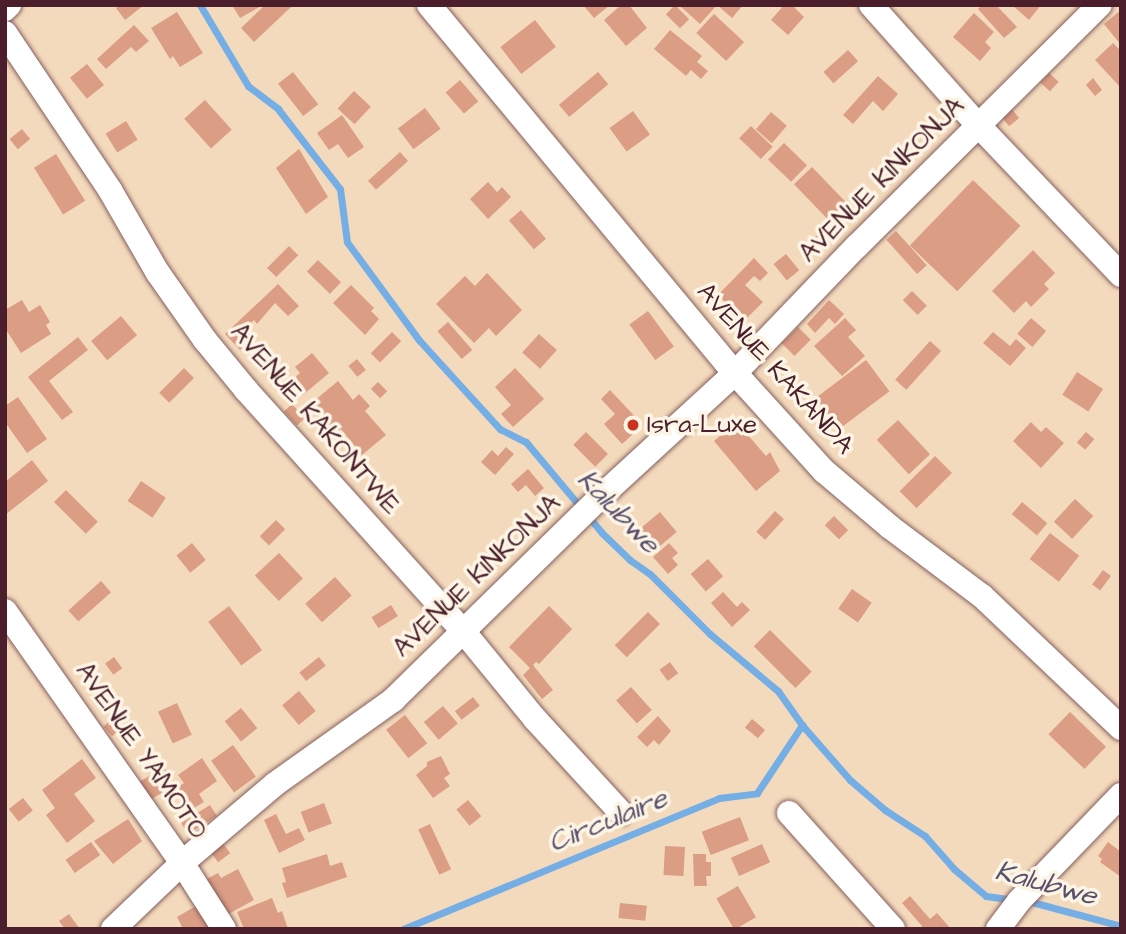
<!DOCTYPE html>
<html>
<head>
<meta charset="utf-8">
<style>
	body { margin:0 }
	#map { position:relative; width:1126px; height:934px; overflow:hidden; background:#f4dabd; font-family:"Architects Daughter",sans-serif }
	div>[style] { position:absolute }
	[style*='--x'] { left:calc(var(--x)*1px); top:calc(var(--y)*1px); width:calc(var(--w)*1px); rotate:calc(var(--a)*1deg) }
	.stream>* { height:7px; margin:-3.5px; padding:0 3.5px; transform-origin:3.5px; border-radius:3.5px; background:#74aee5 }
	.building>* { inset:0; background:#db9d84; transform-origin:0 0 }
	.roads { filter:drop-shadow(0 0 2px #86605e) drop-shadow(0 0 2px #86605e) }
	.street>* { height:24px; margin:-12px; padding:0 12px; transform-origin:12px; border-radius:12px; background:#fff }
	.dots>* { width:19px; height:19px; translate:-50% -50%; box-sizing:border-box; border:4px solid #fcf5e5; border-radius:50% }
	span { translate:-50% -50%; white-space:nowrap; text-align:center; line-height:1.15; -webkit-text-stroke:7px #fcf5e5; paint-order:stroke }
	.street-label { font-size:26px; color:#4a1f2b }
	.poi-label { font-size:26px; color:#4a1f2b }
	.left { translate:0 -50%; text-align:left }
	.water-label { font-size:28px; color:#59516c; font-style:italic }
	.frame { position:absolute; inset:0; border:7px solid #4a1f2b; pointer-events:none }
</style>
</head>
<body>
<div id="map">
	<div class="stream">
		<div style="--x:200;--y:5;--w:94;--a:59.3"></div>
		<div style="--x:248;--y:86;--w:38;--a:37"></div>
		<div style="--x:278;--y:109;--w:101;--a:52.2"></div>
		<div style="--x:340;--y:189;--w:53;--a:82.5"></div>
		<div style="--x:347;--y:242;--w:122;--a:53.7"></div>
		<div style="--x:419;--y:340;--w:42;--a:47.9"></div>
		<div style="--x:447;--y:371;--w:79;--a:47.6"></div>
		<div style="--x:500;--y:429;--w:29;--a:27"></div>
		<div style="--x:526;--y:442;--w:119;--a:50.1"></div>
		<div style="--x:602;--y:533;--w:39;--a:44"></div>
		<div style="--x:630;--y:560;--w:24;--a:35"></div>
		<div style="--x:650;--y:574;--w:85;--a:45"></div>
		<div style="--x:710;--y:634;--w:89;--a:40"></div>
		<div style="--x:778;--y:691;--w:42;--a:54.8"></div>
		<div style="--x:802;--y:725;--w:73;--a:48.9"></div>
		<div style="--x:850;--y:780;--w:46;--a:40.6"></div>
		<div style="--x:885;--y:810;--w:48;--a:33"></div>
		<div style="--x:925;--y:836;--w:44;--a:48.7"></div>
		<div style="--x:954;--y:869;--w:42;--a:40.2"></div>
		<div style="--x:986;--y:896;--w:27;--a:8"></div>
		<div style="--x:1028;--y:901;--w:96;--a:15"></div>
		<div style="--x:403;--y:929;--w:342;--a:-22.5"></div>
		<div style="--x:719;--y:798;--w:38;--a:-7"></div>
		<div style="--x:757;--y:793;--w:82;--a:-56.5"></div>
	</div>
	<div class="building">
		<div style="clip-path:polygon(120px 5px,144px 5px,125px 20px,116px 8px)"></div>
		<div style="clip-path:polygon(232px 5px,263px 5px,240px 18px)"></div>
		<div style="clip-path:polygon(265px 5px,291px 7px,254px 42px,241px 28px)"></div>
		<div style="clip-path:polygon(583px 5px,610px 5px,594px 18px)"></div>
		<div style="clip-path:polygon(621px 5px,629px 5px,647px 28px,626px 46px,604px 20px)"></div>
		<div style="left:675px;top:5px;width:20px;height:13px;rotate:45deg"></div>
		<div style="clip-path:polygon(679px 5px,717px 5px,700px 24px)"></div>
		<div style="clip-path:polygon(717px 5px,743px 5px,732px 18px)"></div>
		<div style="clip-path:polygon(784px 5px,792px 5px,804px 17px,788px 35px,771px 20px)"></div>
		<div style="clip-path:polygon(982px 5px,996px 5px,1017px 27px,1004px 38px,978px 9px)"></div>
		<div style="clip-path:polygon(1012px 5px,1041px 5px,1029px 20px)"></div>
		<div style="clip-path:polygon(1121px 10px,1121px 45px,1104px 24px)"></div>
		<div style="clip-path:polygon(177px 12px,203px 53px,180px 67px,173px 56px,170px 59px,151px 28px)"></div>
		<div style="clip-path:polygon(974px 13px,994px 32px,985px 42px,991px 48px,980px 61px,953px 37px)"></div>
		<div style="left:714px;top:14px;width:41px;height:26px;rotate:43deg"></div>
		<div style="left:535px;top:20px;width:34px;height:44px;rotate:52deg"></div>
		<div style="clip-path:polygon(134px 25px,149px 41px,136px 52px,131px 47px,106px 69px,97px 59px)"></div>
		<div style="clip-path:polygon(670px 30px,702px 56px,697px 62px,708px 71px,701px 79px,691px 70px,686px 76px,654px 49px)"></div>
		<div style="clip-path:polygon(1113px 43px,1121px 51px,1121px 88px,1095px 60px)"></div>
		<div style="left:848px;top:50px;width:15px;height:33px;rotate:48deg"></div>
		<div style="left:87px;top:64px;width:27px;height:22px;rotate:51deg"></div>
		<div style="left:293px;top:72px;width:41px;height:19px;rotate:52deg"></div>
		<div style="left:598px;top:72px;width:16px;height:51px;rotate:50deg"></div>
		<div style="left:1049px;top:73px;width:13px;height:13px;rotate:42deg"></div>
		<div style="clip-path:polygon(878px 76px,898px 94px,883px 111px,873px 101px,853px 124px,843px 115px)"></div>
		<div style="clip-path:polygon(1093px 78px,1102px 90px,1095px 96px,1086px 85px)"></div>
		<div style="left:460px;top:80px;width:28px;height:19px;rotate:49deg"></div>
		<div style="left:354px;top:91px;width:23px;height:24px;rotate:43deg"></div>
		<div style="left:205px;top:100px;width:40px;height:28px;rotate:48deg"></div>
		<div style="left:425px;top:108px;width:26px;height:34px;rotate:53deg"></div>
		<div style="left:1011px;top:108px;width:13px;height:13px;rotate:51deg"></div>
		<div style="left:633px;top:111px;width:29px;height:29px;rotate:54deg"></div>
		<div style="left:771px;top:112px;width:21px;height:23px;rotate:41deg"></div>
		<div style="clip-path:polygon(342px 115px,364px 147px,348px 158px,338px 144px,329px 150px,317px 133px)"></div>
		<div style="left:126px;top:121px;width:22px;height:24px;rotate:58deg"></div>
		<div style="left:751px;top:126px;width:30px;height:17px;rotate:44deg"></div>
		<div style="left:22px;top:129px;width:13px;height:16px;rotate:51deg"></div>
		<div style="left:784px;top:143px;width:32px;height:23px;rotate:44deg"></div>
		<div style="clip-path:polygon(299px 149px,328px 197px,306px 214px,276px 168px)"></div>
		<div style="left:400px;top:152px;width:12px;height:43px;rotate:48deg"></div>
		<div style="left:56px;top:154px;width:55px;height:26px;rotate:58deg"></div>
		<div style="left:812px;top:167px;width:61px;height:25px;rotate:46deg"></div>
		<div style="left:973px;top:180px;width:66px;height:91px;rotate:44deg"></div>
		<div style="clip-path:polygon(488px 182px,497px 192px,502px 187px,511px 197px,488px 219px,470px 199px)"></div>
		<div style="left:521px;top:210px;width:38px;height:16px;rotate:49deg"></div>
		<div style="left:896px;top:231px;width:46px;height:13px;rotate:48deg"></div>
		<div style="left:821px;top:232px;width:13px;height:11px;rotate:48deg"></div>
		<div style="left:289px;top:246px;width:13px;height:31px;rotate:45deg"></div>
		<div style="clip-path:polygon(1033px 250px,1055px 273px,1044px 284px,1049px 289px,1031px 307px,1026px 301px,1014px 313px,992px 291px)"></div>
		<div style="left:786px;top:254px;width:21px;height:16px;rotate:51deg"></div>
		<div style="clip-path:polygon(754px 258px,768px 273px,760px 281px,754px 276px,745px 285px,763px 302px,744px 321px,718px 295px)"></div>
		<div style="left:318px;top:260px;width:32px;height:16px;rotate:44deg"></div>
		<div style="clip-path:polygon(487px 273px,522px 310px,496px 336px,489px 328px,474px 343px,436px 304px,465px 276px,475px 286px)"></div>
		<div style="clip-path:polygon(278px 284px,299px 306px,288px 316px,275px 303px,257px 324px,254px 320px,242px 332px,244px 335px,239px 340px,244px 346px,240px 350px,225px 334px)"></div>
		<div style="clip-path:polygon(351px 285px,374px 308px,371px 311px,379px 319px,365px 335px,333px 303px)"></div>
		<div style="left:912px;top:291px;width:21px;height:13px;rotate:45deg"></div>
		<div style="clip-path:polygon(22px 300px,29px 312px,40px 305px,50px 322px,46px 325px,51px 334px,21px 353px,5px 328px,5px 310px)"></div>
		<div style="clip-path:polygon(829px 300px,844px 314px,835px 324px,829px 318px,815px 333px,807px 324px)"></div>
		<div style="left:648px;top:311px;width:44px;height:23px;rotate:54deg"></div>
		<div style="left:121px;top:316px;width:25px;height:39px;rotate:50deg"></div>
		<div style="clip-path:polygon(845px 318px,856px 330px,848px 337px,865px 356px,842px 376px,814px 346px)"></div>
		<div style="left:1031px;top:318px;width:20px;height:21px;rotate:41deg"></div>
		<div style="left:448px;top:322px;width:37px;height:14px;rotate:49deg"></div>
		<div style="left:798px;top:327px;width:18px;height:23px;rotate:45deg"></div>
		<div style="left:392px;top:332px;width:13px;height:30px;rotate:45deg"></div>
		<div style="clip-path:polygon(993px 332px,1010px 346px,1016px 339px,1026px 348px,1010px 366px,983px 343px)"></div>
		<div style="left:539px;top:334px;width:24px;height:25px;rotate:42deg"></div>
		<div style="clip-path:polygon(78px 337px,88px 350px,49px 381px,73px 412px,62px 420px,28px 377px)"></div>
		<div style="left:930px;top:341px;width:15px;height:52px;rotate:42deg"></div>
		<div style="clip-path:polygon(312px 353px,329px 373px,297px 400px,285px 385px,300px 373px,295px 367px)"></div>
		<div style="left:357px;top:359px;width:14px;height:11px;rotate:51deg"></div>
		<div style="left:866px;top:360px;width:39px;height:63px;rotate:53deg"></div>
		<div style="left:184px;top:368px;width:14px;height:35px;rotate:45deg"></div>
		<div style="clip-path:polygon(515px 368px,544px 399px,513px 427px,501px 414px,511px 405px,495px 387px)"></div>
		<div style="left:1077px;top:372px;width:31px;height:27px;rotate:33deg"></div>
		<div style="clip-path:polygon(338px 381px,353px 400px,359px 394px,370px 406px,365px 411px,386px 435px,362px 455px,341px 429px,333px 435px,308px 406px)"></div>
		<div style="left:378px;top:382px;width:13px;height:10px;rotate:45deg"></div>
		<div style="clip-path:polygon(610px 390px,643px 425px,622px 444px,604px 424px,615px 414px,601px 399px)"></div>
		<div style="clip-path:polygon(18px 397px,47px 439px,27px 453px,5px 422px,5px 406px)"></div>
		<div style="left:292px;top:404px;width:19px;height:11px;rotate:47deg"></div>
		<div style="clip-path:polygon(741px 418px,752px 430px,747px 434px,766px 456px,770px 452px,780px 471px,756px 491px,714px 441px)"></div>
		<div style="left:898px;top:420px;width:47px;height:29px;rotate:47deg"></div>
		<div style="clip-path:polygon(1031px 422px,1041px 432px,1046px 427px,1064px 443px,1041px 468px,1013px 441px)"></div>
		<div style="left:586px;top:432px;width:31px;height:18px;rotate:45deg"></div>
		<div style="left:1086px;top:432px;width:11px;height:14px;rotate:41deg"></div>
		<div style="clip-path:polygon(506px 447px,514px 454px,495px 475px,481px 462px,492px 450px,498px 456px)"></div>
		<div style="left:935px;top:456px;width:24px;height:50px;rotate:45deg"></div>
		<div style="clip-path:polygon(32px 460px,48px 481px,5px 515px,5px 482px)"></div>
		<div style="clip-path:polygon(528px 469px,544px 488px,535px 496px,526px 485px,518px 492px,511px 484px)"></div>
		<div style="left:141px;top:481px;width:30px;height:24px;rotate:34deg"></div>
		<div style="left:66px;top:490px;width:45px;height:17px;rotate:45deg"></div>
		<div style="left:1075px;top:499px;width:25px;height:31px;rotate:43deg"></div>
		<div style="left:1022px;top:502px;width:33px;height:16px;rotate:40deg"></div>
		<div style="left:775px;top:511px;width:12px;height:28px;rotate:42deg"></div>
		<div style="left:660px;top:512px;width:26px;height:35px;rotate:50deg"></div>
		<div style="left:834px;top:516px;width:20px;height:13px;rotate:45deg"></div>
		<div style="left:276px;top:520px;width:13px;height:23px;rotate:45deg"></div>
		<div style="left:1050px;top:533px;width:37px;height:33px;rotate:38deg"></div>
		<div style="left:192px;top:543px;width:22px;height:20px;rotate:51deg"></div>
		<div style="clip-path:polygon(669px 543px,678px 553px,672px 558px,678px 565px,668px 574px,653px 557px)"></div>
		<div style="left:279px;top:553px;width:35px;height:33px;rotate:47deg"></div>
		<div style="left:708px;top:559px;width:23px;height:23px;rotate:49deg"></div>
		<div style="left:1103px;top:570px;width:10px;height:18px;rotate:37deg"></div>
		<div style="left:335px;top:577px;width:25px;height:40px;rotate:48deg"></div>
		<div style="left:101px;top:581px;width:15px;height:44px;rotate:48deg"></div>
		<div style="left:852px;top:589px;width:24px;height:24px;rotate:35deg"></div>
		<div style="clip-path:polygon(723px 592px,737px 607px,742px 602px,750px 610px,732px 627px,711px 603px)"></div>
		<div style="left:391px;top:605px;width:13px;height:23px;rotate:58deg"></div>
		<div style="left:229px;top:606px;width:55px;height:26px;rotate:53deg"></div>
		<div style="clip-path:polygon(549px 606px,572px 629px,539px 664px,536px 662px,533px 665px,553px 690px,542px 699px,523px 675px,530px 668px,509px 647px)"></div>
		<div style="left:648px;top:612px;width:17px;height:47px;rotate:45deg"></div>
		<div style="left:770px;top:630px;width:59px;height:23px;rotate:45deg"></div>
		<div style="left:114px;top:657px;width:14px;height:11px;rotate:54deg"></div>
		<div style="left:319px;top:657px;width:11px;height:25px;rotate:52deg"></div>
		<div style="left:670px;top:662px;width:14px;height:13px;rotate:54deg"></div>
		<div style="left:631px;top:687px;width:31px;height:20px;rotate:48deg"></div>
		<div style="left:299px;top:691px;width:26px;height:22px;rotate:50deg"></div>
		<div style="left:473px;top:697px;width:11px;height:23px;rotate:52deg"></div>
		<div style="left:177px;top:703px;width:35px;height:21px;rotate:65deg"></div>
		<div style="left:443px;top:706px;width:23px;height:25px;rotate:50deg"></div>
		<div style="left:241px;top:708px;width:26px;height:21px;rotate:51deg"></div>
		<div style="left:1070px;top:712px;width:50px;height:31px;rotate:44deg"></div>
		<div style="left:405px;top:715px;width:36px;height:24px;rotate:52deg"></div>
		<div style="clip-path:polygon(658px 716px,671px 731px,659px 745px,654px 740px,647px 747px,637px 737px)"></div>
		<div style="left:113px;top:718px;width:13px;height:13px;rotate:48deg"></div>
		<div style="left:752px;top:719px;width:17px;height:11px;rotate:40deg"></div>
		<div style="left:233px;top:745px;width:39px;height:27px;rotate:54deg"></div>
		<div style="clip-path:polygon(441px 756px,450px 774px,444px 778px,450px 786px,433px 798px,416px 775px,427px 766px,427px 762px)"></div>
		<div style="clip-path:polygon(202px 758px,217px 781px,199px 794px,204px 802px,187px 812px,174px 789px,184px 783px,178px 775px)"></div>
		<div style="clip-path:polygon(82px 759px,96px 778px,74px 794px,95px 821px,67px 843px,46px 815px,55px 808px,42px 790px)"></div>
		<div style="left:164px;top:767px;width:21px;height:28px;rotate:59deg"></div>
		<div style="left:23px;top:798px;width:16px;height:18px;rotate:52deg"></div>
		<div style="left:468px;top:800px;width:21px;height:15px;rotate:51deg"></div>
		<div style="left:324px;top:803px;width:22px;height:25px;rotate:69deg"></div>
		<div style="left:210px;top:805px;width:13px;height:34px;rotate:58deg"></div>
		<div style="clip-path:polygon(276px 814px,286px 834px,299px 828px,305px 840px,279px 853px,264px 820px)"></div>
		<div style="left:740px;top:817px;width:25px;height:41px;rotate:69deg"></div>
		<div style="clip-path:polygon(128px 819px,142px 841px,113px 864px,94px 841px)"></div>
		<div style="left:430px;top:824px;width:50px;height:13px;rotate:65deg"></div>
		<div style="left:91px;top:842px;width:16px;height:31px;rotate:55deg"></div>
		<div style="left:222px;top:842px;width:14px;height:15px;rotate:54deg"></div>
		<div style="clip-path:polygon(1108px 842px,1121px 852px,1121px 877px,1100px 862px,1102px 859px,1098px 856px)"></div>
		<div style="left:762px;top:844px;width:20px;height:34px;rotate:66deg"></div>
		<div style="left:665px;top:846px;width:20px;height:29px;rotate:3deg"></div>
		<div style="clip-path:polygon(327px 854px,330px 866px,342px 862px,347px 877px,287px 898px,282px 883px,286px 882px,282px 868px)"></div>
		<div style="clip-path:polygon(693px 854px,706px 854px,706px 862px,711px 862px,711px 876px,706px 876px,707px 886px,694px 886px)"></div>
		<div style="clip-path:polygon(238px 869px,254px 900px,223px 917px,203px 881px,218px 873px,221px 878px)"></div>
		<div style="left:738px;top:886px;width:36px;height:25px;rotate:60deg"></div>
		<div style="clip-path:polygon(910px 896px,930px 919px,937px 913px,951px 929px,922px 929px,922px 926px,902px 903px)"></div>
		<div style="clip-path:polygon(272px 898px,278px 913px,282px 911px,288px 929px,244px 929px,237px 912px)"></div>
		<div style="clip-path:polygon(201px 903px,216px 929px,183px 929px,177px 917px)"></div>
		<div style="left:620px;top:903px;width:27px;height:15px;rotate:6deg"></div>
		<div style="clip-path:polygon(69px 914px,80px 929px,65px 929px,59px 921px)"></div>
	</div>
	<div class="roads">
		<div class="street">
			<div style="--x:429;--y:5;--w:479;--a:50.3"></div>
			<div style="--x:735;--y:373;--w:132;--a:47.8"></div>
			<div style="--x:824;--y:471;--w:87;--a:40.3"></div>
			<div style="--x:890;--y:527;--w:115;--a:36.9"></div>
			<div style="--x:982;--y:596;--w:192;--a:43.5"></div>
			<div style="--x:871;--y:5;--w:161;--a:48.3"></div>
			<div style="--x:978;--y:125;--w:207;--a:46.4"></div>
			<div style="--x:5;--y:9;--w:6;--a:-45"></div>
			<div style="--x:5;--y:33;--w:189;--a:56.2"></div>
			<div style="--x:110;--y:190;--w:96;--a:60"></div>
			<div style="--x:158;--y:273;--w:82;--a:55"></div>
			<div style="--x:205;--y:340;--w:65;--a:50.6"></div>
			<div style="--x:246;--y:390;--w:324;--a:48"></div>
			<div style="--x:463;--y:631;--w:114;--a:50.7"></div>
			<div style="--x:535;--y:719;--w:127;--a:47.5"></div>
			<div style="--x:5;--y:611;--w:308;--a:54.9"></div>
			<div style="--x:182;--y:863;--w:78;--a:57.5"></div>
			<div style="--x:789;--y:813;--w:156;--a:48.1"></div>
			<div style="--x:113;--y:929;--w:95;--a:-43.7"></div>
			<div style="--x:182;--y:863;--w:122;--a:-40.3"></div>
			<div style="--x:275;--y:784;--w:145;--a:-35.4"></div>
			<div style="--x:393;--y:700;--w:286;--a:-44.4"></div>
			<div style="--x:597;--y:500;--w:188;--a:-42.6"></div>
			<div style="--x:735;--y:373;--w:176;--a:-46.2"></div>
			<div style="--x:857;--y:246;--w:342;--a:-44.8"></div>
			<div style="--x:998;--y:929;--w:35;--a:-53"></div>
			<div style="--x:1019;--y:901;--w:147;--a:-46.1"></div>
		</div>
	</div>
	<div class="dots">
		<div style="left:633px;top:425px;background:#c8321e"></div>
	</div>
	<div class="street-label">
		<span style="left:882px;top:180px;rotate:-45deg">AVENUE KINKONJA</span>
		<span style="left:775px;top:369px;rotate:48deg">AVENUE KAKANDA</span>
		<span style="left:315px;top:419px;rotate:49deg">AVENUE KAKONTWE</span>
		<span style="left:477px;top:576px;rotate:-44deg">AVENUE KINKONJA</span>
		<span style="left:141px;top:751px;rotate:55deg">AVENUE YAMOTO</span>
	</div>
	<div class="poi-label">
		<span class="left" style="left:647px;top:425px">Isra-Luxe</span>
	</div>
	<div class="water-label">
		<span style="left:618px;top:512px;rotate:46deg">Kalubwe</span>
		<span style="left:608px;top:821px;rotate:-22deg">Circulaire</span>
		<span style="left:1046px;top:884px;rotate:15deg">Kalubwe</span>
	</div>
	<div class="frame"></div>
</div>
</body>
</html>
